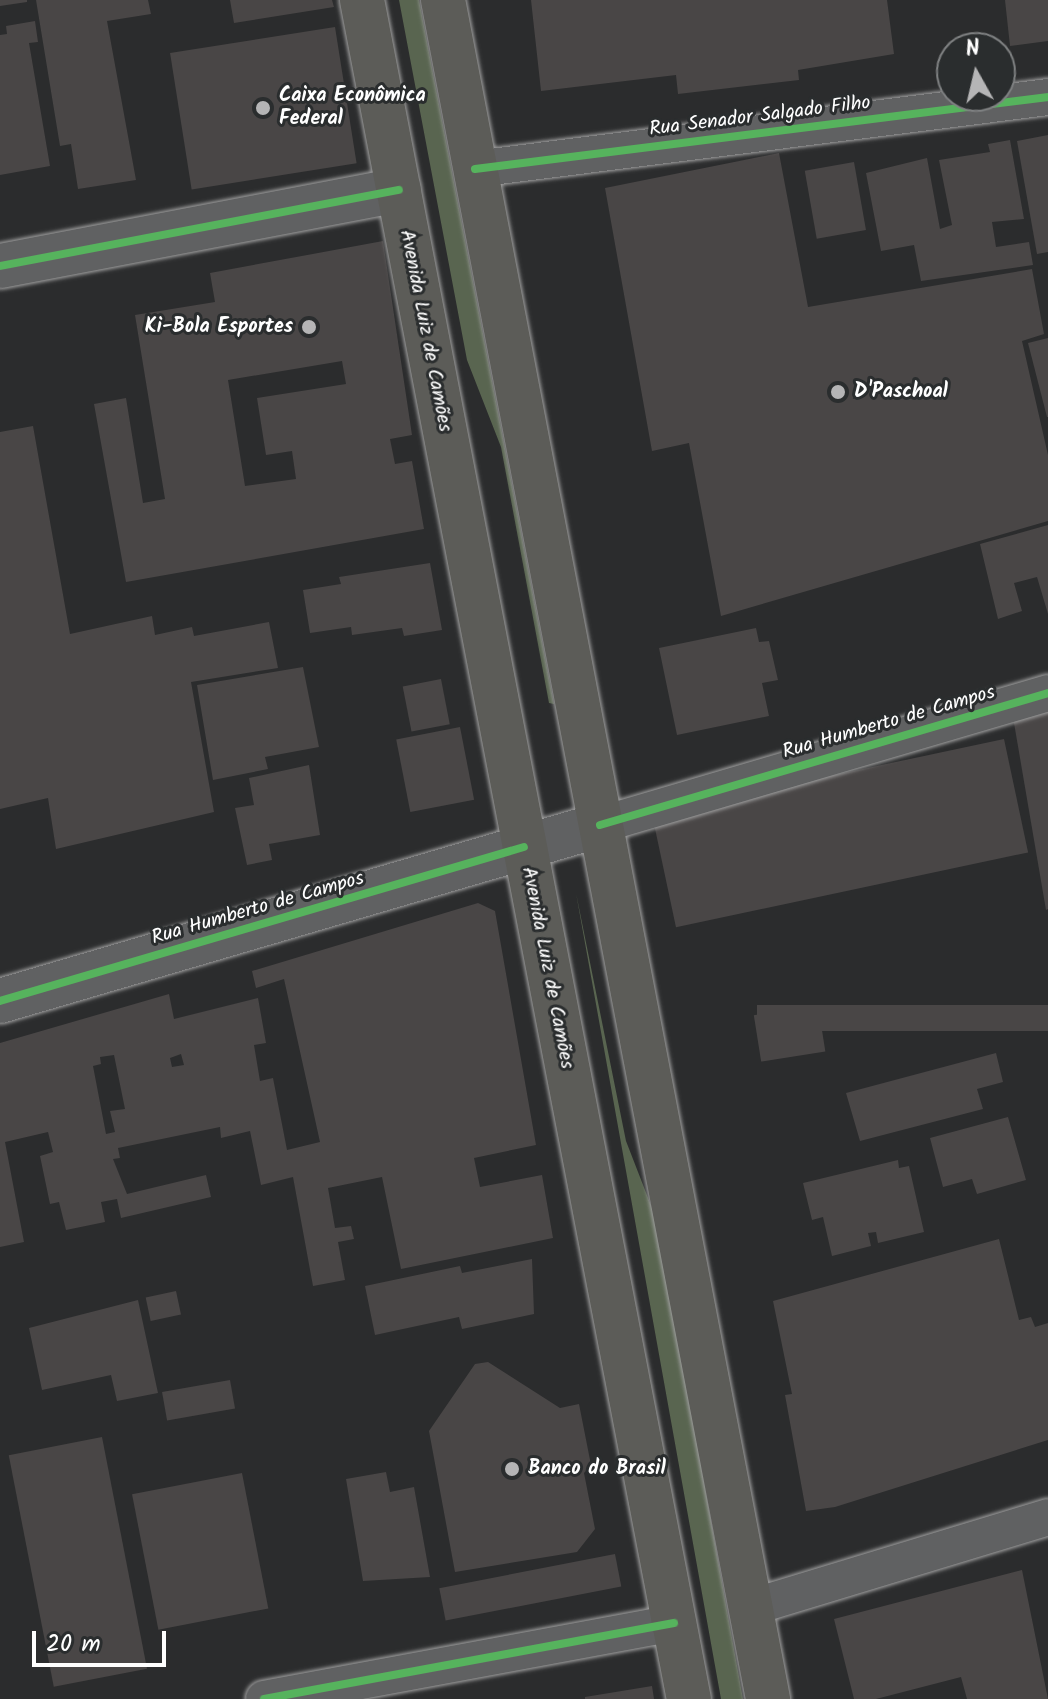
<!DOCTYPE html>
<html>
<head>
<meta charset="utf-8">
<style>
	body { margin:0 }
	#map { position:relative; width:1048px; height:1699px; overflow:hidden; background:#2b2c2d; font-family:Kalam,sans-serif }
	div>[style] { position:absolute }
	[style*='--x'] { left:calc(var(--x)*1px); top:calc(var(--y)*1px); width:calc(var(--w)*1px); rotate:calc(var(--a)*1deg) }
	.green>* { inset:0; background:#596550 }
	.building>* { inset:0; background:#494646; transform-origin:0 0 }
	.roads { filter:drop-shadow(0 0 2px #a0a0a0) drop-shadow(0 0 2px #a0a0a0) }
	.street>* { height:36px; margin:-18px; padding:0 18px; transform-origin:18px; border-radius:18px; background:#606162 }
	.secondary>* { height:44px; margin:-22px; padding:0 22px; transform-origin:22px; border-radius:22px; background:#606162 }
	.primary>* { height:44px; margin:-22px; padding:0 22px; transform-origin:22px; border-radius:22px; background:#5c5c58 }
	.cycleway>* { height:8px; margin:-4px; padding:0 4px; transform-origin:4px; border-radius:4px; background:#56b35d }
	.dots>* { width:22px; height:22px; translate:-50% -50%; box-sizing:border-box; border:4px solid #2a2d2e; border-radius:50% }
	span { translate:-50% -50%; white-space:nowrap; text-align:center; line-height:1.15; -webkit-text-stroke:6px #2a2d2e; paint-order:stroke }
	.poi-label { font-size:20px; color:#fff; font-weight:700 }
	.left { translate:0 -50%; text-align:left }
	.right { translate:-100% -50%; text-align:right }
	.street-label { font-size:20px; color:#fff }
	.north { position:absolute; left:936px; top:32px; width:80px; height:80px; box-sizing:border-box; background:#2a2d2e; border:2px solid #7f8182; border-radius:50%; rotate:352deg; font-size:22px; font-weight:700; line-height:32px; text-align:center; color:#fff }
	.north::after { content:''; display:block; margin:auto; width:28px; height:36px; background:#b5b5b6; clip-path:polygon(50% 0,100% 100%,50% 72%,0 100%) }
	.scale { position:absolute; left:32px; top:1631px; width:134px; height:36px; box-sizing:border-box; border:4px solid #fff; border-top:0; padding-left:10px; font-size:24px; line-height:28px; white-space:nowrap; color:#fff; -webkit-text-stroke:6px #2a2d2e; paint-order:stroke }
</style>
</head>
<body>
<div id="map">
	<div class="green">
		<div style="clip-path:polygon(399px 0,419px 0,554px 704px,549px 703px,501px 447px,467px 360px)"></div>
		<div style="clip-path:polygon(576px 893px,626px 1141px,657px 1221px,743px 1699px,721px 1699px)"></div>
	</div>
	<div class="building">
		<div style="clip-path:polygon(0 0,27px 0,27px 2px,0 6px)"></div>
		<div style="clip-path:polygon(36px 0,148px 0,151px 14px,107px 21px,136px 180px,78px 189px,71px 144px,60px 146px)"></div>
		<div style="clip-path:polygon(230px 0,332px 0,334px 7px,234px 23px)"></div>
		<div style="clip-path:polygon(531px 0,887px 0,894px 54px,798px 70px,799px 80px,678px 94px,676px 75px,541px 91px)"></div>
		<div style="clip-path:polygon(1005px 0,1048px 0,1048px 41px,1010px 46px)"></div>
		<div style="clip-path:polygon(35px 21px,38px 42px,29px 43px,50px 166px,0 175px,0 35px,7px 34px,6px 26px)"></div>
		<div style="left:335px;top:27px;width:138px;height:167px;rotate:81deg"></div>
		<div style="clip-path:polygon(1048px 135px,1048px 252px,1037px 254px,1017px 141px)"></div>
		<div style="clip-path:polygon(1010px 140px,1024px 219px,992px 222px,996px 247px,1029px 242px,1033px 265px,921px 281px,914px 245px,881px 251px,866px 173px,927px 158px,940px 229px,952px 225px,939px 160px,990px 152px,988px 144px)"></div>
		<div style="clip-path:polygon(779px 153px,808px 307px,1032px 269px,1044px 334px,1022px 341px,1048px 455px,1048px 521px,721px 616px,689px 443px,652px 451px,605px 188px)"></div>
		<div style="left:854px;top:162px;width:69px;height:50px;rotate:80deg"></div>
		<div style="clip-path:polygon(evenodd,383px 241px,412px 435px,390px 439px,395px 464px,412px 461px,424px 529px,126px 582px,94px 404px,126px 398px,143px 503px,165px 499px,135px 315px,215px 302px,210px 273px,383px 241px,342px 361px,346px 384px,257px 398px,266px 455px,292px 451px,296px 479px,245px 486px,228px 380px,342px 361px)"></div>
		<div style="clip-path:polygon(1048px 338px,1048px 417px,1047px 417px,1028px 343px)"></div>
		<div style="clip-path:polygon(33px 426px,70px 634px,152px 616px,155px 635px,192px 627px,194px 636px,269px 622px,278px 668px,191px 682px,214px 812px,56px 849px,48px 798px,0 809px,0 432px)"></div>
		<div style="clip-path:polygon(1048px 525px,1048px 614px,1037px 577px,1014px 583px,1022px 611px,998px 619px,980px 544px)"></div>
		<div style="clip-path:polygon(430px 563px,442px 630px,404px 636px,402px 628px,352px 635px,351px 627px,310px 633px,303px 590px,341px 584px,339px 577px)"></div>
		<div style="clip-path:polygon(756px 628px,759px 642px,769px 641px,778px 680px,762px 683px,769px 716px,677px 735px,659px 648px)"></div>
		<div style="clip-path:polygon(303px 667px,319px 747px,265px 757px,268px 769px,213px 780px,197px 685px)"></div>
		<div style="left:441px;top:679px;width:46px;height:39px;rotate:79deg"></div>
		<div style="clip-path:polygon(1048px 709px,1048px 909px,1046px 910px,1013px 717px)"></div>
		<div style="left:460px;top:727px;width:74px;height:65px;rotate:79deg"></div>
		<div style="left:1004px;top:739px;width:116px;height:360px;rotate:78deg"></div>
		<div style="clip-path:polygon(309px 765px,320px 835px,269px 844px,272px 860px,247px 865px,235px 808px,254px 805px,249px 778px)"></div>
		<div style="clip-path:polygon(evenodd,478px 903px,495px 911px,536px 1145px,474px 1158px,480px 1187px,542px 1175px,553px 1238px,401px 1269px,382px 1177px,328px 1188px,335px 1228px,351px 1226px,354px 1239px,338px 1242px,345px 1280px,313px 1286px,293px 1177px,261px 1185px,250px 1131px,221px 1138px,220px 1127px,118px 1148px,120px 1158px,113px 1159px,127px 1194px,206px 1175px,211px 1197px,121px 1218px,117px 1199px,101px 1202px,105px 1222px,66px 1230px,59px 1202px,50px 1204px,40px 1156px,53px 1152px,48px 1132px,5px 1142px,24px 1242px,0 1247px,0 1043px,169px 994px,174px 1019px,258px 998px,266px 1043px,254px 1045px,260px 1081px,273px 1078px,287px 1150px,320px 1142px,284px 979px,256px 988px,252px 971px,478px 903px,181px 1054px,184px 1065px,172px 1067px,170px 1058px,181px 1054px,478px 903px,114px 1055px,125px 1109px,110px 1111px,115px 1132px,106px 1134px,93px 1066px,101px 1064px,100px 1057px,114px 1055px)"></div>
		<div style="left:818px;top:1005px;width:47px;height:65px;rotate:81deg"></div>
		<div style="left:1048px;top:1005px;width:26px;height:291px;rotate:90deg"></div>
		<div style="clip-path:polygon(996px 1053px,1003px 1082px,977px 1089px,983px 1109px,860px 1141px,846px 1093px)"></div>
		<div style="clip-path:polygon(1008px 1117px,1026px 1180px,977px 1194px,972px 1179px,943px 1187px,930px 1138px)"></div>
		<div style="clip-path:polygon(898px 1160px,899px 1168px,909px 1166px,924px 1232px,878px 1243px,876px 1232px,868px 1233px,871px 1246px,832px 1256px,823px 1217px,812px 1220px,803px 1183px)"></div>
		<div style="clip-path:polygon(999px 1239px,1019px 1320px,1031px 1317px,1035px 1327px,1048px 1323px,1048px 1440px,835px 1507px,806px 1511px,785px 1395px,792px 1394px,773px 1301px)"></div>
		<div style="clip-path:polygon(532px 1259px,534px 1314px,462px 1329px,459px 1317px,375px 1335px,365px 1286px,460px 1266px,462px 1273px)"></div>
		<div style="left:176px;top:1291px;width:24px;height:31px;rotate:78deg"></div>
		<div style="clip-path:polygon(138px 1300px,158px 1393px,117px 1401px,111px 1375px,42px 1390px,29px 1328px)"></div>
		<div style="clip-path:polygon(488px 1362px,560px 1408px,579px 1404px,591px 1465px,584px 1473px,595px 1529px,577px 1552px,455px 1572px,429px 1431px,475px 1364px)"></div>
		<div style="left:230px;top:1380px;width:29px;height:69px;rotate:80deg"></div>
		<div style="left:102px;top:1437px;width:236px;height:95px;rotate:79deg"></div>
		<div style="clip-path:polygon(386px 1472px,390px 1492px,414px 1487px,430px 1577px,363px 1581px,346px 1479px)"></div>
		<div style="left:242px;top:1473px;width:138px;height:112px;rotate:79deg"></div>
		<div style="left:615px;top:1554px;width:33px;height:179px;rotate:79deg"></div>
		<div style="clip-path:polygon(1022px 1570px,1048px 1699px,967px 1699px,961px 1677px,876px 1699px,854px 1699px,834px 1619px)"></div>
		<div style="clip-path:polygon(652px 1686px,654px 1699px,585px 1699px,585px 1697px)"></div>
	</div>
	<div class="roads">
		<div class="street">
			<div style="--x:475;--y:169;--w:578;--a:-7.16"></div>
			<div style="--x:600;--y:825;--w:467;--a:-16.4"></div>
			<div style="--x:752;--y:1607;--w:309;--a:-16.9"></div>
			<div style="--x:264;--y:1699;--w:417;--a:-10.5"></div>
		</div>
		<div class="secondary">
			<div style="--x:0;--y:266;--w:406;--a:-10.8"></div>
			<div style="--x:0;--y:1001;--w:625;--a:-16.35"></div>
		</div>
		<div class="primary">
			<div style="--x:362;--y:0;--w:1730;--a:79.11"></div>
			<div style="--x:443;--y:0;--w:1730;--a:79.17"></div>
		</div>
	</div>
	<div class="cycleway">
		<div style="--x:475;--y:169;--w:578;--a:-7.16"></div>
		<div style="--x:0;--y:266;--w:406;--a:-10.8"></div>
		<div style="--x:600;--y:825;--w:467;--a:-16.4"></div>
		<div style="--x:0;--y:1001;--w:546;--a:-16.38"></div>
		<div style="--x:264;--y:1699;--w:417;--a:-10.5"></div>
	</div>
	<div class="dots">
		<div style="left:263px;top:108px;background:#b5b5b6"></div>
		<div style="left:309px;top:327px;background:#b5b5b6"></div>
		<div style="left:838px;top:392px;background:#b5b5b6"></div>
		<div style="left:512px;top:1469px;background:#b5b5b6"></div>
	</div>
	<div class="poi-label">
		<span class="left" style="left:279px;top:108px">Caixa Econômica<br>Federal</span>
		<span class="right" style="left:293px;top:327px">Ki-Bola Esportes</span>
		<span class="left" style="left:854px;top:392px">D'Paschoal</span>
		<span class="left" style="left:528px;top:1469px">Banco do Brasil</span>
	</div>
	<div class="street-label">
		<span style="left:760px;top:117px;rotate:-7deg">Rua Senador Salgado Filho</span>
		<span style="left:425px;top:331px;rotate:79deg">Avenida Luiz de Camões</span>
		<span style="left:889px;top:723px;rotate:-16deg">Rua Humberto de Campos</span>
		<span style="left:258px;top:909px;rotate:-16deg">Rua Humberto de Campos</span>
		<span style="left:547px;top:968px;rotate:79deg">Avenida Luiz de Camões</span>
	</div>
	<div class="north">N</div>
	<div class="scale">20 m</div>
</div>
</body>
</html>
